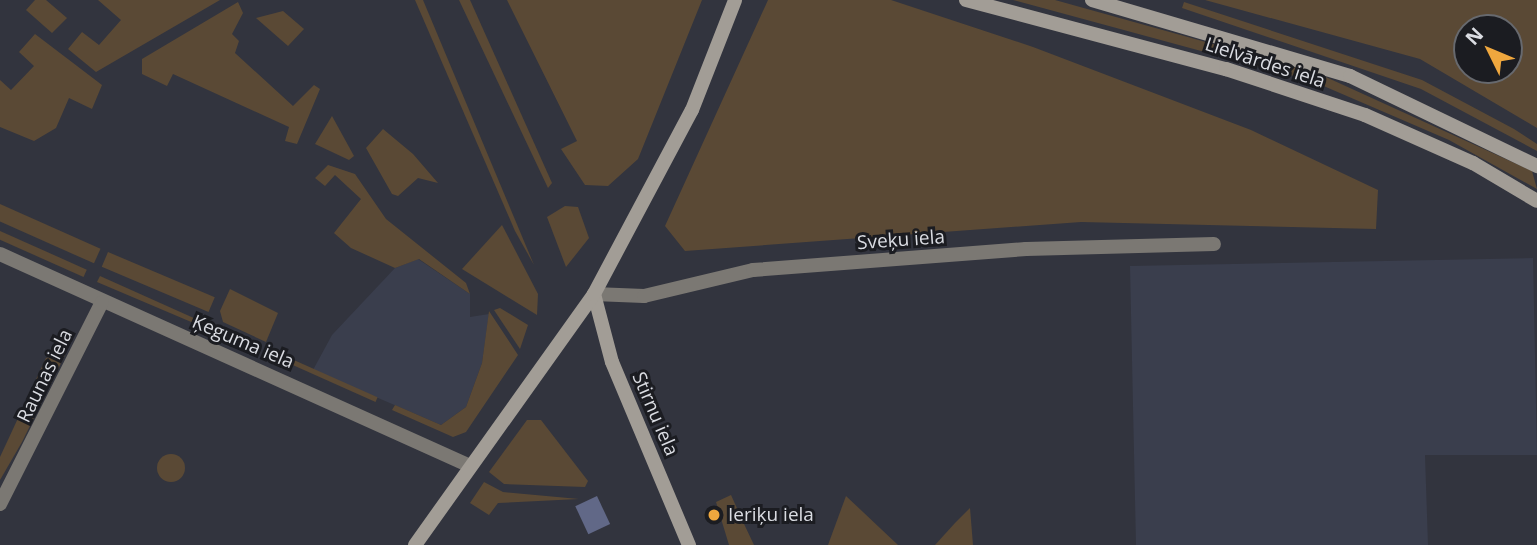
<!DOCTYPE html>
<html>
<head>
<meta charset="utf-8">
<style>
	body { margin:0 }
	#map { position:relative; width:1537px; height:545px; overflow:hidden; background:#32343e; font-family:"Open Sans",sans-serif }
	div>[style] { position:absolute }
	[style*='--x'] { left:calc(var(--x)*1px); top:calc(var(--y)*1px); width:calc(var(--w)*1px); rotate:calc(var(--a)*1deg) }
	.built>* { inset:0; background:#3a3e4d }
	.green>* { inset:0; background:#5a4935; transform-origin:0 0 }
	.round { border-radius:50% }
	.building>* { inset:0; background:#616887; transform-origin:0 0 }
	.street>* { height:14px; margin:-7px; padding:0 7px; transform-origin:7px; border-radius:7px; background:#7b7873 }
	.secondary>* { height:14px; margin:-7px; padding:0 7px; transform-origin:7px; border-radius:7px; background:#a29d96 }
	.dots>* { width:19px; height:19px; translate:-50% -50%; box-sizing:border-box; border:4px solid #1b1c21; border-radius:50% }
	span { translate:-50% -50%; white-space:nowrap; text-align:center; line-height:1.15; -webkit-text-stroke:6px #1b1c21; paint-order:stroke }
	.street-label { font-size:19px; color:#dadce2 }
	.poi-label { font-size:19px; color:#dadce2 }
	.left { translate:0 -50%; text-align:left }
	.north { position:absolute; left:1453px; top:14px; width:70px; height:70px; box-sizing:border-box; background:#1b1c21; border:2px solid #67696e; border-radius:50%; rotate:313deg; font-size:19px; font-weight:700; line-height:28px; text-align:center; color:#dadce2 }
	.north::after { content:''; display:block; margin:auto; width:24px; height:32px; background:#efa73e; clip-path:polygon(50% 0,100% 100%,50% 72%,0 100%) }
</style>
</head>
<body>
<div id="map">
	<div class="built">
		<div style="clip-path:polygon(1533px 258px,1537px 455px,1425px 455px,1428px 545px,1136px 545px,1130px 266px)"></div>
		<div style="clip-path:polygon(418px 259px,470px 294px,470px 317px,489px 314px,482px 363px,466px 407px,441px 425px,313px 370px,332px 335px,395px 268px)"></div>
	</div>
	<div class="green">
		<div style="clip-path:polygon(35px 0,46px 0,67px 18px,52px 33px,26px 10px)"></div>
		<div style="clip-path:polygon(98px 0,220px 0,96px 72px,68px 49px,82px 32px,99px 45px,121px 20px)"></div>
		<div style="clip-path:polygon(415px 0,423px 0,534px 265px,515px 231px)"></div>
		<div style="clip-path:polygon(459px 0,470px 0,552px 183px,548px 188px)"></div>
		<div style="clip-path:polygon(507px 0,702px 0,638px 159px,608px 186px,585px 185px,561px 149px,577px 141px)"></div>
		<div style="clip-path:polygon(768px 0,891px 0,1033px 47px,1251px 130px,1378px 190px,1376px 229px,1081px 222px,685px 251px,665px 226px)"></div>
		<div style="clip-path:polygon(1013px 0,1055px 0,1317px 73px,1532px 171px,1537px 189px,1449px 140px,1312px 81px)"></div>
		<div style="clip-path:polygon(evenodd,1205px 0,1537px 0,1537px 128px,1420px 59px,1205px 0,1509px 28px,1509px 70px,1467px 70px,1467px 28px,1509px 28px)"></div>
		<div style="clip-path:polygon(238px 2px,243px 13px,232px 34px,239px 41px,235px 53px,293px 106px,314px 85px,320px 89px,297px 144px,285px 141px,289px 127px,173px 74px,167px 86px,142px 74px,142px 59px)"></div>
		<div style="clip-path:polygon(1184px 2px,1422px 80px,1514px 129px,1537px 144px,1537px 151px,1421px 89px,1182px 8px)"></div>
		<div style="clip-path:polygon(283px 11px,304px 29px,288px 46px,256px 18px)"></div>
		<div style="clip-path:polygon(35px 34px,102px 85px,92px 109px,69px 98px,56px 128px,34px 141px,0 127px,0 80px,11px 90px,34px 66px,19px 52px)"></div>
		<div style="clip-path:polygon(332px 116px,354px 156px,349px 160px,315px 144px)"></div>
		<div style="clip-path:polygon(383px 129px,413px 154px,438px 183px,418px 178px,398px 196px,392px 194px,366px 148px)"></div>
		<div style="clip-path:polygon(328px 165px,355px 174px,386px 219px,466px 283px,470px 294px,419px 259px,395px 268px,351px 248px,334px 233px,361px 199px,335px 175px,325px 186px,315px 178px)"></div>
		<div style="left:0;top:204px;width:110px;height:16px;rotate:24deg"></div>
		<div style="clip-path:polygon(565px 206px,578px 207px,589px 238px,566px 267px,547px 217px)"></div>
		<div style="clip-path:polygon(502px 225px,538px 294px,537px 315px,462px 269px)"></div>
		<div style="left:0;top:231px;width:95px;height:8px;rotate:24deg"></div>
		<div style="left:108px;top:252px;width:116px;height:16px;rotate:23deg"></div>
		<div style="clip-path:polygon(100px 276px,254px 345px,257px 350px,97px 282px)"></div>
		<div style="clip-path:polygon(230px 289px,278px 313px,266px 342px,223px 322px,220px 311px)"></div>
		<div style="clip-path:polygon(500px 308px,528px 325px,520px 349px,494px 310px)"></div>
		<div style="clip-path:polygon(489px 311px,518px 355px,466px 432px,453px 437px,392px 410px,395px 405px,441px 425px,466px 407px,482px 363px)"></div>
		<div style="clip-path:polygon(66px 353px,22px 442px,0 480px,0 457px,46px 358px)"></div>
		<div style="left:278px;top:353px;width:109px;height:5px;rotate:24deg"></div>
		<div style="clip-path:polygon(527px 420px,541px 420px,588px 481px,585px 487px,504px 484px,489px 472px)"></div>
		<div class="round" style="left:157px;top:454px;width:28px;height:28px"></div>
		<div style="clip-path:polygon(484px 482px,503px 492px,579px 499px,498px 503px,489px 515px,470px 503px)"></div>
		<div style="clip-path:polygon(731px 495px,745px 526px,754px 545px,729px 545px,716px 502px)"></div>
		<div style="clip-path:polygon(846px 496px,898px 545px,828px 545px)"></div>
		<div style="clip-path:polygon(970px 508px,973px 545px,935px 545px,955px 523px)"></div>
	</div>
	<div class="building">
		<div style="left:597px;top:496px;width:31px;height:24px;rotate:65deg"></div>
	</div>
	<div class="street">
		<div style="--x:0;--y:254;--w:516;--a:24.28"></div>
		<div style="--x:594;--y:294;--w:50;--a:2.3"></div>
		<div style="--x:644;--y:296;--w:112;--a:-13.4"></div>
		<div style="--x:753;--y:270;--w:274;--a:-4.4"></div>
		<div style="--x:1026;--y:249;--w:188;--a:-1.5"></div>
		<div style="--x:0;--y:504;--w:226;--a:-63.2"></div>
	</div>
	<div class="secondary">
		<div style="--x:966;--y:0;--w:269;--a:14.9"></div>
		<div style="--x:1226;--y:69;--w:146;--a:18.3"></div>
		<div style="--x:1365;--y:115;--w:118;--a:24"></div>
		<div style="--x:1473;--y:163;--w:74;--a:30.7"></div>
		<div style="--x:1092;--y:0;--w:269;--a:16.4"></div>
		<div style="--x:1350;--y:76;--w:208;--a:25.7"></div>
		<div style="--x:594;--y:294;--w:70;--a:75.2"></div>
		<div style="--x:612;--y:362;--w:199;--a:67.2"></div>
		<div style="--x:415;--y:545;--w:308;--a:-54.5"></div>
		<div style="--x:594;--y:294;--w:208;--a:-62"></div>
		<div style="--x:692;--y:110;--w:118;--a:-68.6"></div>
	</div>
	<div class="dots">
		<div style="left:714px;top:515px;background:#efa73e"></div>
	</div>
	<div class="street-label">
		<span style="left:1265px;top:63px;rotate:18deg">Lielvārdes iela</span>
		<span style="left:901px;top:240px;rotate:-4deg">Sveķu iela</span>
		<span style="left:243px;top:342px;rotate:23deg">Ķeguma iela</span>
		<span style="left:45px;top:376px;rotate:-64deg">Raunas iela</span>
		<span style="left:655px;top:414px;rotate:67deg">Stirnu iela</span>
	</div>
	<div class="poi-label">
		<span class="left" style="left:728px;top:515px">Ieriķu iela</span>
	</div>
	<div class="north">N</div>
</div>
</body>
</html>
